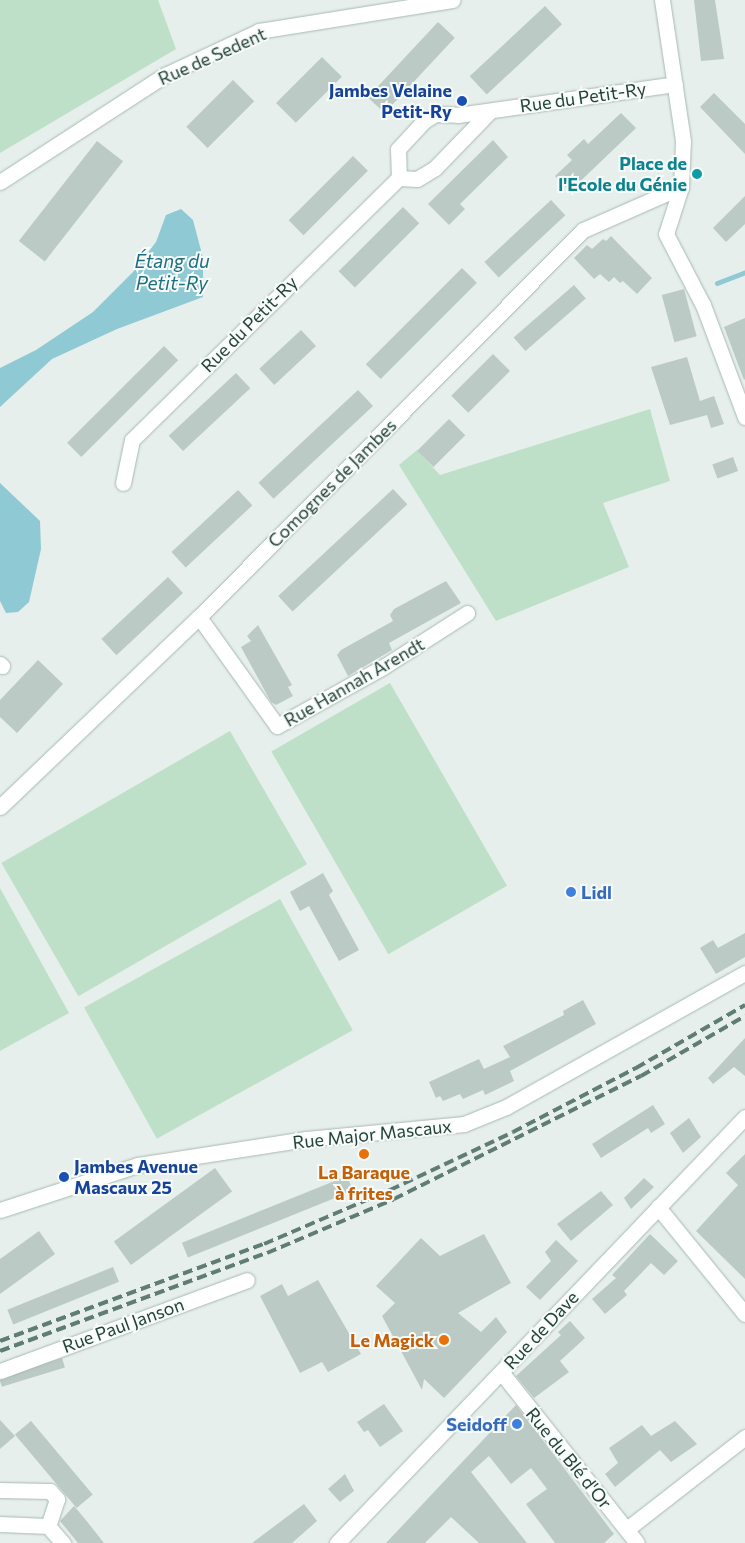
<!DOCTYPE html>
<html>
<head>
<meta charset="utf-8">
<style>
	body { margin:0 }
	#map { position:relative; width:745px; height:1543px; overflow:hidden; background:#e6efeb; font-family:Commissioner,sans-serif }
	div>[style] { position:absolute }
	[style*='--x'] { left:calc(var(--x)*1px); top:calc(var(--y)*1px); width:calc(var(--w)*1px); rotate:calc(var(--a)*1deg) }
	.green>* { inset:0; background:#bfe0c8; transform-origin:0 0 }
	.water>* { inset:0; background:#8ec9d4 }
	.stream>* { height:5px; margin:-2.5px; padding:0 2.5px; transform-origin:2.5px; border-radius:2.5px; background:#8ec9d4 }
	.building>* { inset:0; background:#bbcac4; transform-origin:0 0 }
	.roads { filter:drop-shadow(0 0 1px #a8b8b2) drop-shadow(0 0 1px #a8b8b2) }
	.minor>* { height:15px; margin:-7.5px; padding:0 7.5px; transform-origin:7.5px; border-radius:7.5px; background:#fff }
	.secondary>* { height:15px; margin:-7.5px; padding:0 7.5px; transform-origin:7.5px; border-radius:7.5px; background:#fff }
	.rail>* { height:4px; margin-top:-2px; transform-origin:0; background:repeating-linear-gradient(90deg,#5f7d75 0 10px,transparent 0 15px) }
	.dots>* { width:14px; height:14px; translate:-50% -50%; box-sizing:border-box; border:2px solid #f7fbf9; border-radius:50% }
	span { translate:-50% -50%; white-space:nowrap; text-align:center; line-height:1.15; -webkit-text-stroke:4px #f7fbf9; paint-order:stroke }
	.street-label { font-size:18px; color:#24423a }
	.transit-label { font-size:18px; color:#164399; font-weight:700 }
	.right { translate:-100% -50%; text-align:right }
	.left { translate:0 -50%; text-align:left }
	.culture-label { font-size:18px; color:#0d838f; font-weight:700 }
	.shop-label { font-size:18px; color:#366cbe; font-weight:700 }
	.food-label { font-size:18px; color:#c56008; font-weight:700 }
	.water-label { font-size:19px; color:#1c6f80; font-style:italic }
</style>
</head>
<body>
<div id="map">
	<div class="green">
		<div style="clip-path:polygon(0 0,158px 0,176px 49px,0 153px)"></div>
		<div style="clip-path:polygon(650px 409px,670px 481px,603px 503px,629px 567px,496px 621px,399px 465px,417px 450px,440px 475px)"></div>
		<div style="left:390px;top:683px;width:234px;height:137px;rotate:60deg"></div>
		<div style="left:230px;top:731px;width:154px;height:264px;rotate:60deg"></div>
		<div style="clip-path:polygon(0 888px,69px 1013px,0 1051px)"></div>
		<div style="left:280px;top:899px;width:150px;height:224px;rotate:61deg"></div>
	</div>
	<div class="water">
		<div style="clip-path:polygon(181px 209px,193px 220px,203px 258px,203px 297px,117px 329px,52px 359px,0 407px,0 368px,36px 350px,93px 312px,133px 272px,156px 242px,166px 215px)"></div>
		<div style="clip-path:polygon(0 483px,40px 521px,41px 549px,29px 602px,18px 612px,6px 613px,0 601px)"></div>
	</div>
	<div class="stream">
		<div style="--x:717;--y:283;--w:30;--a:-21"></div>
	</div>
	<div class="building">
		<div style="clip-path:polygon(694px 0,715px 0,724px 59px,701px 61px)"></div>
		<div style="left:545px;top:6px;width:25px;height:103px;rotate:47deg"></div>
		<div style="left:438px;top:22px;width:23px;height:103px;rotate:43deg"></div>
		<div style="left:322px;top:57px;width:28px;height:65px;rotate:45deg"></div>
		<div style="left:233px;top:80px;width:30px;height:66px;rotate:45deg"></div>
		<div style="clip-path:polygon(714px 93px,745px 124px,745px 154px,700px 107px)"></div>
		<div style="clip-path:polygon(621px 113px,636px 128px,570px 191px,555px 176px,572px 160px,567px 155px,584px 139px,588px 144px)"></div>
		<div style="clip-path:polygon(493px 140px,508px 157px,460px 204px,465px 209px,449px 225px,428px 204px)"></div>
		<div style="left:97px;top:141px;width:33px;height:127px;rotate:38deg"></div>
		<div style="left:353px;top:156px;width:21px;height:91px;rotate:45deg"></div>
		<div style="clip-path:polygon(745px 196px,745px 224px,726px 242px,713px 228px)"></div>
		<div style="left:551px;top:200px;width:21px;height:91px;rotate:47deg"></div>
		<div style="left:403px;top:207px;width:23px;height:91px;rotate:45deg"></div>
		<div style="clip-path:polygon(611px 236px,652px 278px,637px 294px,623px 281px,620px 283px,614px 277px,609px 282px,600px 274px,594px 279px,574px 258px,587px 245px,592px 249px,603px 239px,606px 241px)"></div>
		<div style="left:462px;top:268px;width:21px;height:136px;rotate:45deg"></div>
		<div style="left:574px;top:285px;width:18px;height:80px;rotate:49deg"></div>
		<div style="left:684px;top:289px;width:49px;height:23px;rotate:75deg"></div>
		<div style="clip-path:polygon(745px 318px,745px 379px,744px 380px,724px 327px)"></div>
		<div style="left:301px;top:330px;width:22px;height:57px;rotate:47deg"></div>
		<div style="left:164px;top:346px;width:20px;height:137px;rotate:45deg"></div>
		<div style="left:493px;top:354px;width:24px;height:59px;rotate:45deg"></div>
		<div style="clip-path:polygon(687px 357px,700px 401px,714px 396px,724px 424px,711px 428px,707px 415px,670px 425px,651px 367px)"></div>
		<div style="left:236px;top:373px;width:21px;height:92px;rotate:47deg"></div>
		<div style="left:358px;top:390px;width:22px;height:136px;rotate:47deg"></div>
		<div style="left:449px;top:419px;width:23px;height:45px;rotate:45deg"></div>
		<div style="left:733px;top:457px;width:15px;height:22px;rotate:70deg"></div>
		<div style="left:393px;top:489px;width:21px;height:157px;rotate:47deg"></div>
		<div style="left:238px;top:490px;width:21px;height:91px;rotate:47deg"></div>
		<div style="left:168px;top:577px;width:22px;height:91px;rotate:47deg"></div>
		<div style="clip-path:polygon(446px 581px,461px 603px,389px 643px,392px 650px,348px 676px,337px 655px,341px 650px,393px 621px,390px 615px,394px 609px)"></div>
		<div style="clip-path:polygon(258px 625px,292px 685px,288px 687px,293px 696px,276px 705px,271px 702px,241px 647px,251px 641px,247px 636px)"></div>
		<div style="clip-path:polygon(38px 660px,63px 684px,17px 733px,0 717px,0 700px)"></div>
		<div style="clip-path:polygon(323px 873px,333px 891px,329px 895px,359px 950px,339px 961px,309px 906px,300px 911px,290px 892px)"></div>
		<div style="clip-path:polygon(745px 933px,745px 957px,716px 974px,700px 948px,713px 940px,718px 948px)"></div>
		<div style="clip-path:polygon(583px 1000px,596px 1024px,510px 1071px,514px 1081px,485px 1095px,483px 1090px,463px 1099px,460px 1094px,443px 1101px,440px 1096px,436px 1098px,429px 1082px,479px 1059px,484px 1069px,510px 1057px,503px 1046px,564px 1015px,563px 1011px)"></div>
		<div style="clip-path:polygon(745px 1038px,745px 1076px,734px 1067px,713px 1084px,708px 1078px)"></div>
		<div style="clip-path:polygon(653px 1105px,665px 1124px,651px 1133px,648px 1128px,601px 1158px,592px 1144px)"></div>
		<div style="clip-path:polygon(689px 1118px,701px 1137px,683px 1153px,670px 1133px)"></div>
		<div style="clip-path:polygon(745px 1154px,745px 1279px,696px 1231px,738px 1185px,726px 1173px)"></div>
		<div style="left:215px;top:1168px;width:29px;height:125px;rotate:54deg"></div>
		<div style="left:347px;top:1176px;width:16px;height:178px;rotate:68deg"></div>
		<div style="clip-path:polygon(644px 1178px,654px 1187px,631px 1209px,624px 1198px)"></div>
		<div style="clip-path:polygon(601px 1191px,613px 1205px,571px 1241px,557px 1224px)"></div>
		<div style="clip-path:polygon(39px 1231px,55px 1254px,0 1294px,0 1259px)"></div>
		<div style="clip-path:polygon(484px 1234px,511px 1283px,458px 1313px,481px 1332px,496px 1317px,507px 1332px,444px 1398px,424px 1379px,422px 1390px,382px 1316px,395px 1303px,376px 1286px,421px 1238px,440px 1256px)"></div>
		<div style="clip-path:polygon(650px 1234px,678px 1261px,664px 1275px,651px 1263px,624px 1291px,627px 1295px,605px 1314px,592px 1299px,616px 1278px,612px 1275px)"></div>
		<div style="clip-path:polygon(556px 1240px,578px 1261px,540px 1300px,526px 1287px,551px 1261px,545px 1252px)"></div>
		<div style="left:113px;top:1267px;width:16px;height:114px;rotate:68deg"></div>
		<div style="clip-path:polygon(318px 1280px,361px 1354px,328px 1372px,322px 1362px,300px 1373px,260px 1296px,282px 1284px,288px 1296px)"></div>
		<div style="clip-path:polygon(570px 1321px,585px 1338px,560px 1361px,569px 1372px,534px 1398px,516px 1376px,561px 1335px,558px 1332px)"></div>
		<div style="left:62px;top:1358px;width:10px;height:66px;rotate:73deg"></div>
		<div style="clip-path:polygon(384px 1404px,403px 1431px,380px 1447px,368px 1430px,364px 1432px,357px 1422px)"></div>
		<div style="clip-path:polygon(516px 1405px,614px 1534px,604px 1543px,555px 1543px,526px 1504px,547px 1489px,531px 1468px,511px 1484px,489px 1456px,471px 1472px,527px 1543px,479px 1543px,451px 1517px,425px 1543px,386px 1543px)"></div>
		<div style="clip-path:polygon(0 1420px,15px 1436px,0 1449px)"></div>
		<div style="left:31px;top:1421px;width:96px;height:21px;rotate:50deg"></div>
		<div style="clip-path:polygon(675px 1421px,697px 1444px,671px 1462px,660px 1450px,615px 1487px,605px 1474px,618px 1463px,609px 1448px,642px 1425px,651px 1436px)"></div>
		<div style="clip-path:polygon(345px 1474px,354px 1491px,340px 1502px,328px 1489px)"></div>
		<div style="clip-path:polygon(304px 1504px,317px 1521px,292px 1543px,252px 1543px)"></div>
		<div style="clip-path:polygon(74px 1506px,85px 1519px,104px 1543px,78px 1543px,60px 1521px)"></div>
	</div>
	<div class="roads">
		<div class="minor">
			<div style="--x:662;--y:0;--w:143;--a:81.5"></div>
			<div style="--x:683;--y:141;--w:46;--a:92.5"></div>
			<div style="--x:681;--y:187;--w:49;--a:107.7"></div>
			<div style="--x:666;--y:234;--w:80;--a:62.5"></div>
			<div style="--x:703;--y:305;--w:120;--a:69.4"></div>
			<div style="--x:399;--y:178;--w:18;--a:3"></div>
			<div style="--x:417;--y:179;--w:21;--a:-31"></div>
			<div style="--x:435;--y:168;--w:79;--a:-46"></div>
			<div style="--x:0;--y:182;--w:197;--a:-33"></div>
			<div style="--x:165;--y:75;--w:104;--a:-25.1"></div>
			<div style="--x:259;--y:31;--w:196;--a:-9.1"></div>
			<div style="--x:123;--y:483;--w:44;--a:-78.2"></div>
			<div style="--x:132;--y:440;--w:374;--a:-44.5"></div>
			<div style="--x:399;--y:178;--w:29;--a:-92"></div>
			<div style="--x:398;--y:149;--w:38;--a:-47"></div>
			<div style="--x:424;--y:121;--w:13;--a:-32"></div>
			<div style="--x:435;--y:114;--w:23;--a:2"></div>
			<div style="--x:458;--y:115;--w:219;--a:-8.1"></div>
			<div style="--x:199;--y:617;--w:134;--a:54.4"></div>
			<div style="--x:277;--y:726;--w:121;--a:-29.1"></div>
			<div style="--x:383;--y:667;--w:100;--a:-32.7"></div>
			<div style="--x:0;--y:664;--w:3;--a:45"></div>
			<div style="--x:0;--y:807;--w:275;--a:-43.7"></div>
			<div style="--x:199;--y:617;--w:545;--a:-45.22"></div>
			<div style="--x:583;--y:230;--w:107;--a:-23.7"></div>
			<div style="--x:658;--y:1207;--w:138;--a:50.9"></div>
			<div style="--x:0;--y:1210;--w:145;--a:-18.1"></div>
			<div style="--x:138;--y:1165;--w:170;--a:-8.8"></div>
			<div style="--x:306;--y:1139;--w:159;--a:-5.4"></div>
			<div style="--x:464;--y:1124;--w:45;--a:-22"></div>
			<div style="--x:506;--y:1107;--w:274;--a:-29.3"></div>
			<div style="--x:0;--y:1371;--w:263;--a:-20.2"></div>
			<div style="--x:501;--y:1372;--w:218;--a:51.5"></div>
			<div style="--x:0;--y:1490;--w:50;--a:1.1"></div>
			<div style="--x:50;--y:1491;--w:11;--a:49"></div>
			<div style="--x:57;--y:1499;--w:28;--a:108"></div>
			<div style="--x:0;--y:1524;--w:48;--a:2.4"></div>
			<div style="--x:48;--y:1526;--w:23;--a:49"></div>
			<div style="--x:627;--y:1529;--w:150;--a:-37.9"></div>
		</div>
		<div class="secondary">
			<div style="--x:337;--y:1543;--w:590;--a:-46.24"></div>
		</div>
	</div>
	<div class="rail">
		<div style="--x:0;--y:1341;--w:281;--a:-20.2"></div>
		<div style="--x:264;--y:1244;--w:137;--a:-23.2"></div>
		<div style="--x:390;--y:1190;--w:136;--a:-25.2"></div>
		<div style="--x:513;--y:1132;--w:139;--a:-27.5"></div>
		<div style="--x:636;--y:1068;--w:126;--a:-30"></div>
		<div style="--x:0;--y:1351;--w:284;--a:-20.2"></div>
		<div style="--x:267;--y:1253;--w:138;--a:-23"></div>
		<div style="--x:394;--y:1199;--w:276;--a:-26.5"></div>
		<div style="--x:641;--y:1076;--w:120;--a:-30"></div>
	</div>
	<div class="dots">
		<div style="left:462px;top:101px;background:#1a4fb4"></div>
		<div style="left:697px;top:174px;background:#0f9aa8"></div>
		<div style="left:571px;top:892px;background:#3f7fe0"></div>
		<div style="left:364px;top:1154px;background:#e8710a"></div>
		<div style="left:64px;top:1177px;background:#1a4fb4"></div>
		<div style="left:444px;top:1340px;background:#e8710a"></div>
		<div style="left:517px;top:1424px;background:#3f7fe0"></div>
	</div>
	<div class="street-label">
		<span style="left:212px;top:56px;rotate:-24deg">Rue de Sedent</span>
		<span style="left:583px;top:97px;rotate:-8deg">Rue du Petit-Ry</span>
		<span style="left:249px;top:324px;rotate:-45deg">Rue du Petit-Ry</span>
		<span style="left:332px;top:483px;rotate:-45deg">Comognes de Jambes</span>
		<span style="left:354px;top:682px;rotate:-30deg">Rue Hannah Arendt</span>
		<span style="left:372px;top:1134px;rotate:-6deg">Rue Major Mascaux</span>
		<span style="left:123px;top:1325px;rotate:-20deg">Rue Paul Janson</span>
		<span style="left:541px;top:1330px;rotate:-47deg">Rue de Dave</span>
		<span style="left:569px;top:1458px;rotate:51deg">Rue du Blé d'Or</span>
	</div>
	<div class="transit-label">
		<span class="right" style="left:452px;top:101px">Jambes Velaine<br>Petit-Ry</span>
		<span class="left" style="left:74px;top:1177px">Jambes Avenue<br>Mascaux 25</span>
	</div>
	<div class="culture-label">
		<span class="right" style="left:687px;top:174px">Place de<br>l'Ecole du Génie</span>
	</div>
	<div class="shop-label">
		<span class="left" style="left:581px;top:892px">Lidl</span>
		<span class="right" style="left:507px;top:1424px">Seidoff</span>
	</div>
	<div class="food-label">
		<span style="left:364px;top:1183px">La Baraque<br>à frites</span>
		<span class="right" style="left:434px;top:1340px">Le Magick</span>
	</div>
	<div class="water-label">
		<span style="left:172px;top:272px">Étang du<br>Petit-Ry</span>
	</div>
</div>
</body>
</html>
